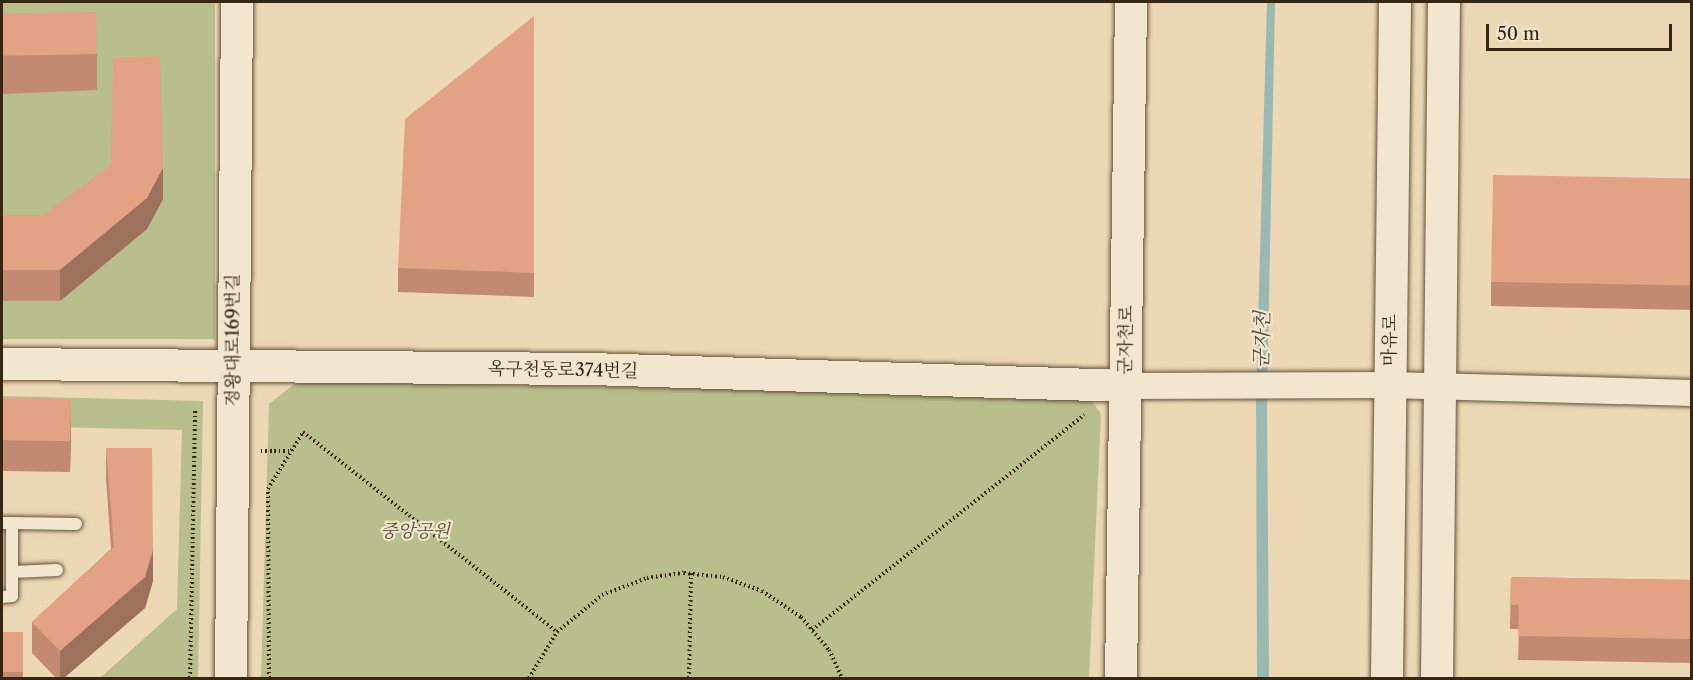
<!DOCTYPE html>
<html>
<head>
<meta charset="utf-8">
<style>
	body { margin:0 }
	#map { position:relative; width:1693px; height:680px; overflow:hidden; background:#edd8b5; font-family:"Libre Caslon Text","Noto Serif KR",serif }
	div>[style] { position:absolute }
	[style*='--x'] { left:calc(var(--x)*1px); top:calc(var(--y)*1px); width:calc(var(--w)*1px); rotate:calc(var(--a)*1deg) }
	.green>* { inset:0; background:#b9be8d; transform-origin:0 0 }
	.water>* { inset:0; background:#9ab9b4 }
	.path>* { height:4px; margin-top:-2px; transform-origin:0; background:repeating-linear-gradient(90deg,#372612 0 1.5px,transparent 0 4.5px) }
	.roads { filter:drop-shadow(0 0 2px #64523b) drop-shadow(0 0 2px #64523b) }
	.service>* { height:12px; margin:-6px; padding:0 6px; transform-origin:6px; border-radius:6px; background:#f3e6cf }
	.minor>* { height:26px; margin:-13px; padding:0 13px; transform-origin:13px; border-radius:13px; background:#f3e6cf }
	.tertiary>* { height:32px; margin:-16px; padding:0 16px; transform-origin:16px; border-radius:16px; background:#f3e6cf }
	.wall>* { inset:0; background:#c28b71; transform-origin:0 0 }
	.shaded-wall>* { inset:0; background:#9e715c }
	.building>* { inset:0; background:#e2a283; transform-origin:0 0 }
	span { translate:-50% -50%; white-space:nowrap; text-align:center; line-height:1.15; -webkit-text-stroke:4.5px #f3e6cf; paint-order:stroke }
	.street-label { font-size:18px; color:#372612 }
	.park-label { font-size:18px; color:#584c31; font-style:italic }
	.water-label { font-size:20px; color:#504b3a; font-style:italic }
	.frame { position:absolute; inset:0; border:3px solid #372612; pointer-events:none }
	.scale { position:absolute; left:1486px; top:24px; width:186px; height:27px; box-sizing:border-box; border:3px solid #372612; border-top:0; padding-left:8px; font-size:18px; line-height:21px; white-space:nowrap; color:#372612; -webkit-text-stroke:4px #f3e6cf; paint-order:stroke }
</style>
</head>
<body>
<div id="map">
	<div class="green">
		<div style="left:2px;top:2px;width:213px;height:337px"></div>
		<div style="clip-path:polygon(297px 382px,1086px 393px,1101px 414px,1089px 678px,261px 678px,269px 404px)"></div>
		<div style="clip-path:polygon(2px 396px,203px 401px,198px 678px,100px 678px,177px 609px,182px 430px,2px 426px)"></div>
	</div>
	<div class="water">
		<div style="clip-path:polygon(1267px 2px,1275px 2px,1267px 396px,1269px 678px,1257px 678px,1256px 396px)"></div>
	</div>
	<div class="path">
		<div style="--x:261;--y:451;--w:30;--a:0"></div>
		<div style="--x:812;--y:630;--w:347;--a:-38.3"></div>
		<div style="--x:190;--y:678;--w:268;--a:-88.9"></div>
		<div style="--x:269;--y:678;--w:189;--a:-90.3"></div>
		<div style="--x:268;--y:489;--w:67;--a:-58.4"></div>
		<div style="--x:303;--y:432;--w:323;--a:38.2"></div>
		<div style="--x:529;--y:678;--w:54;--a:-58.7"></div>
		<div style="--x:557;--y:632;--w:58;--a:-39.4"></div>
		<div style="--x:602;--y:595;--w:48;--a:-20.7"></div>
		<div style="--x:647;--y:578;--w:37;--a:-8"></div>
		<div style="--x:684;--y:573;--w:39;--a:6"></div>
		<div style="--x:723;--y:577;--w:41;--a:19.7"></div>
		<div style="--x:762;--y:591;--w:47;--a:33.7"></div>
		<div style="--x:801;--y:617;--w:43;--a:49.7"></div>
		<div style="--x:829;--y:650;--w:31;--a:65"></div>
		<div style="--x:689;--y:678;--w:105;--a:-88.9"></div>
	</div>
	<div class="roads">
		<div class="service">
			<div style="--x:2;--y:523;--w:10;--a:0"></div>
			<div style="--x:12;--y:523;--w:73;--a:90"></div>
			<div style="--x:12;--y:596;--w:10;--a:174"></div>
			<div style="--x:12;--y:523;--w:64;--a:0.9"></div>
			<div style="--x:12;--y:572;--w:45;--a:-2.5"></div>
		</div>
		<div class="minor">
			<div style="--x:1125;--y:386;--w:264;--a:-0.2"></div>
			<div style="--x:1389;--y:385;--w:303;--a:1.5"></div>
		</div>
		<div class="tertiary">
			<div style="--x:2;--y:364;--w:589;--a:0.49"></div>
			<div style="--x:591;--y:369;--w:534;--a:1.82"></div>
			<div style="--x:231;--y:678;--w:676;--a:-89.49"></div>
			<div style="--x:1121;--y:678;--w:676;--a:-89.15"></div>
			<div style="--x:1387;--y:678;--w:676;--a:-89.32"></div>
			<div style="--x:1437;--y:678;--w:676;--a:-89.41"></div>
		</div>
	</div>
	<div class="wall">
		<div style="clip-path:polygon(2px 15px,97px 54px,97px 90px,2px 94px)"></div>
		<div style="clip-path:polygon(534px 16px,534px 297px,398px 292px,398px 268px)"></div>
		<div style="clip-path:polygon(1692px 179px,1692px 310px,1491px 306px,1491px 282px)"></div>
		<div style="clip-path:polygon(163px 199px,147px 229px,60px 301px,2px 301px,2px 215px,43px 215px)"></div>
		<div style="clip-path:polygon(2px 398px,71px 430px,70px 472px,2px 471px)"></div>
		<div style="clip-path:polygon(106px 448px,153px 581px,145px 608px,64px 678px,56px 678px,32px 653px,32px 622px,111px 549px,106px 479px)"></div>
		<div style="clip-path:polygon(1511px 577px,1692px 580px,1692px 663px,1518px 660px,1519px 629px,1510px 629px)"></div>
		<div style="left:2px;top:632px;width:21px;height:46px"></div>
	</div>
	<div class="shaded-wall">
		<div style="clip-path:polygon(163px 168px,163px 199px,147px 229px,60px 301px,60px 270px)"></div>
		<div style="clip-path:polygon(71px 399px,71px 430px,70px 472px,70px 441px)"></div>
		<div style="clip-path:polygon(153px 550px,153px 581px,145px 608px,64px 678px,60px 678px,60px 651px)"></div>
	</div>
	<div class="building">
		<div style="left:96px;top:12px;width:42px;height:94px;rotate:89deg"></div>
		<div style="clip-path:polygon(534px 16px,534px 273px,398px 268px,405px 119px)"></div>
		<div style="clip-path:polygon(160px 56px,163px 168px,147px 198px,60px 270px,2px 270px,2px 215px,43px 215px,111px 165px,113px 58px)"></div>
		<div style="left:1493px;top:175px;width:199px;height:107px;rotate:1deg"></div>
		<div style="left:2px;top:398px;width:69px;height:42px;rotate:1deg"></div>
		<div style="clip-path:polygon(106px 448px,152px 448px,153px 550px,145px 577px,60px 651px,32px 622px,114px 547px)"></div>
		<div style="clip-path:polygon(1511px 577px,1692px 580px,1692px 639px,1518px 636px,1519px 605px,1510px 605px)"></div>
		<div style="left:2px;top:632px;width:21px;height:40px"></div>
	</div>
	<div class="street-label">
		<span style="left:233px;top:340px;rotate:-90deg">정왕대로169번길</span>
		<span style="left:1126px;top:340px;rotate:-89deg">군자천로</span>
		<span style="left:1390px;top:340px;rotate:-89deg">마유로</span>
		<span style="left:563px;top:370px;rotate:1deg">옥구천동로374번길</span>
	</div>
	<div class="park-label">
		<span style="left:415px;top:531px">중앙공원</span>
	</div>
	<div class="water-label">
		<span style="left:1262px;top:340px;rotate:-89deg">군자천</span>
	</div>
	<div class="frame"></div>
	<div class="scale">50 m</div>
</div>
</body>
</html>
